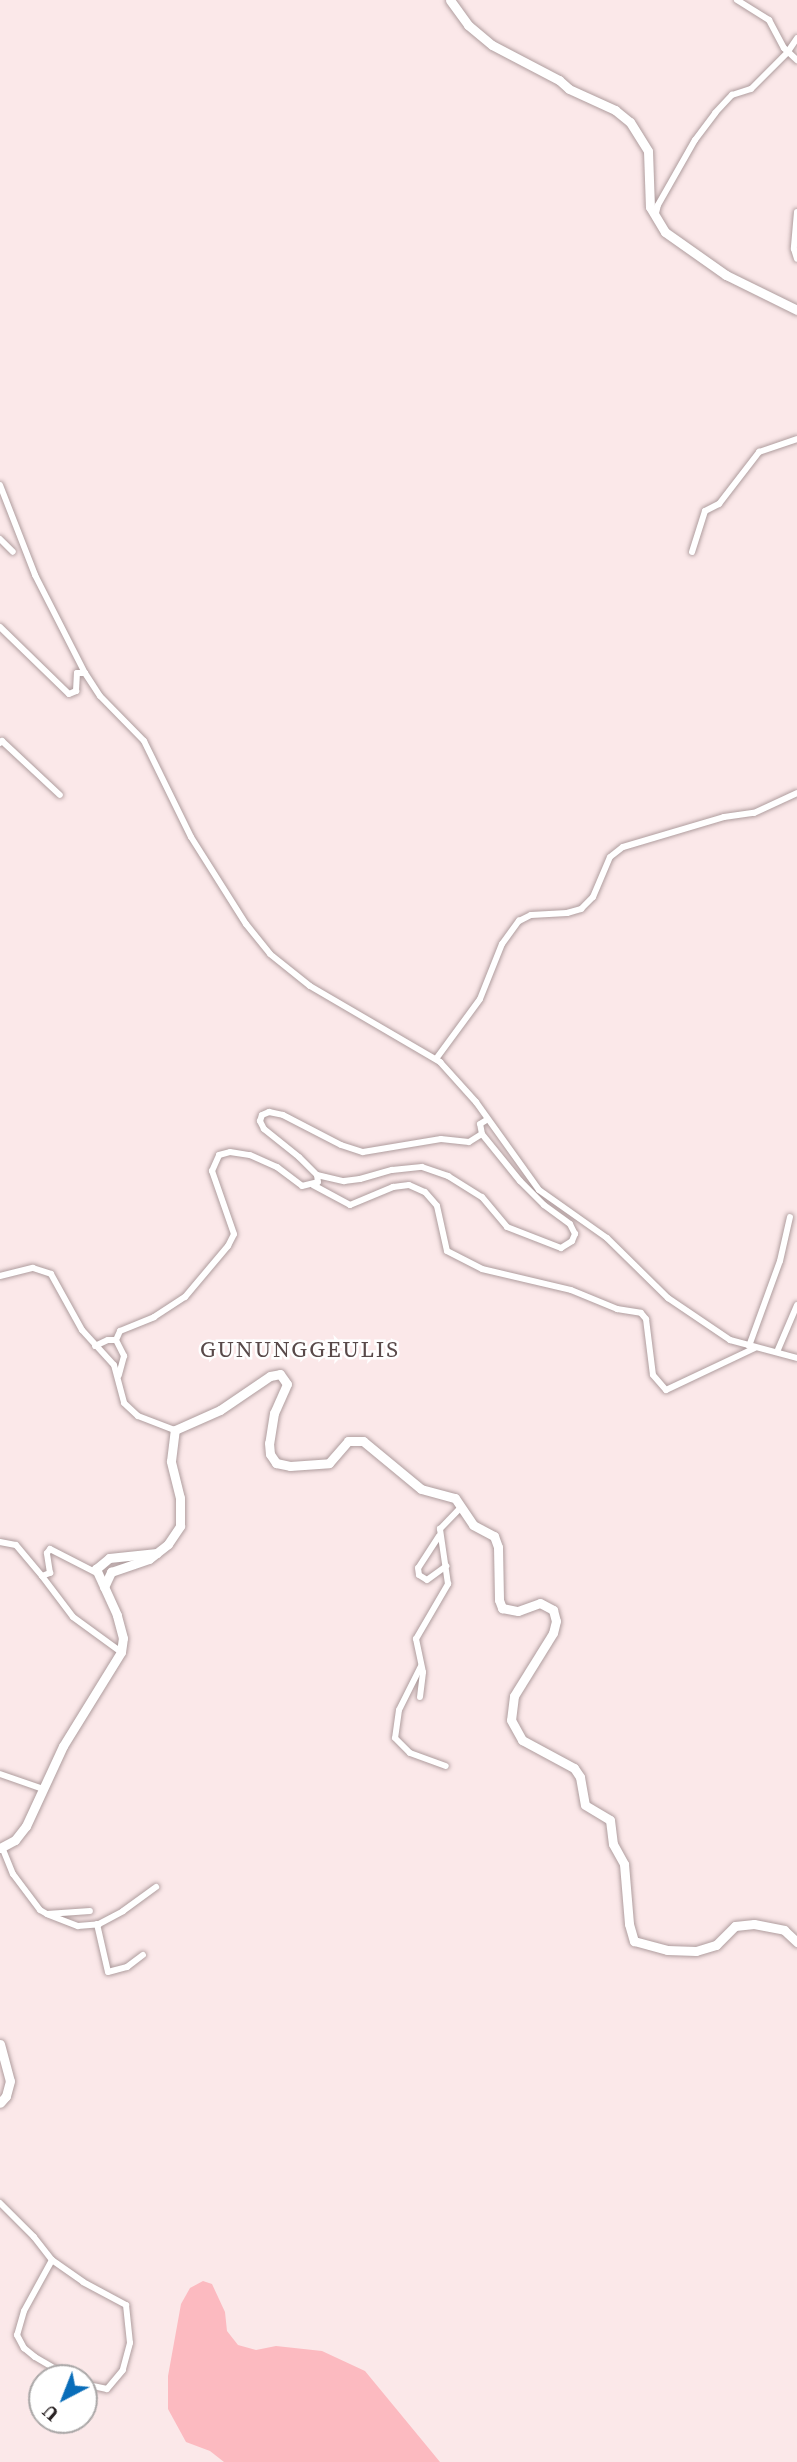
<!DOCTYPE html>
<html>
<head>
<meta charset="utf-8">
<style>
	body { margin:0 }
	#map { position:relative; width:797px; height:2462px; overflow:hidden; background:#fbe8e9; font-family:"Source Serif 4",serif }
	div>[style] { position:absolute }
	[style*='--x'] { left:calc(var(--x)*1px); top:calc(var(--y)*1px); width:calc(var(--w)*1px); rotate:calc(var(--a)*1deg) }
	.green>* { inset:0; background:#fcbac0 }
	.roads { filter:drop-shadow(0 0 2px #af9d9e) drop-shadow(0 0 2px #af9d9e) }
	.street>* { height:6px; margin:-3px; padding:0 3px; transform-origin:3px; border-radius:3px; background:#fff }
	.secondary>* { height:9px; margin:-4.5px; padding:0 4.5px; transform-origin:4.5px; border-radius:4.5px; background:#fff }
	span { translate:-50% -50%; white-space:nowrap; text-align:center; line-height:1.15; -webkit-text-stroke:5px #fff; paint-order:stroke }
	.quarter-label { font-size:23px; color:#584949; letter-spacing:2px }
	.north { position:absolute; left:28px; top:2364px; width:70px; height:70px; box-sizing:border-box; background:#fff; border:2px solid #aaa7a7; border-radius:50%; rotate:222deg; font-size:19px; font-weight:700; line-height:28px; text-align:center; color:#2a2324 }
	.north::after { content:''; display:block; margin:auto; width:24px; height:32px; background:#096db9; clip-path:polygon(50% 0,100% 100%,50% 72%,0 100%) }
</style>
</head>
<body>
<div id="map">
	<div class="green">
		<div style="clip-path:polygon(203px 2281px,212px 2284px,225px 2312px,227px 2331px,238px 2345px,256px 2350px,276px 2346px,322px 2351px,365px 2371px,440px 2462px,224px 2462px,210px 2451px,186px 2442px,168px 2409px,168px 2376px,181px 2304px,190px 2288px)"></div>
	</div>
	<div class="roads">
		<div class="street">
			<div style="--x:737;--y:0;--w:38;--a:32"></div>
			<div style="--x:769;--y:20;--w:32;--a:62"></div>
			<div style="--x:784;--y:48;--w:18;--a:43"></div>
			<div style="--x:797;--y:212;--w:37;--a:95"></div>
			<div style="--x:794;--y:249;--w:10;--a:73"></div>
			<div style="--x:655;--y:217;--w:12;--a:-76"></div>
			<div style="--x:658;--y:205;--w:75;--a:-60.4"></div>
			<div style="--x:695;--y:140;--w:34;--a:-53"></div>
			<div style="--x:715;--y:113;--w:25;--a:-47"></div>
			<div style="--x:732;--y:95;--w:20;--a:-18"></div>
			<div style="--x:751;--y:89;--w:51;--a:-45"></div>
			<div style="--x:787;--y:53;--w:18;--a:-56"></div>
			<div style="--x:0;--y:485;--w:97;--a:68.7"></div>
			<div style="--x:35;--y:575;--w:110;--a:63"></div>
			<div style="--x:85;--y:673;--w:27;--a:57"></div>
			<div style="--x:100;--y:696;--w:63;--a:45.6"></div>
			<div style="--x:144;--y:741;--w:107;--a:63.9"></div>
			<div style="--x:191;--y:837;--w:103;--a:57.7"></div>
			<div style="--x:246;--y:924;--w:38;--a:51"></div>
			<div style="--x:270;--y:954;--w:51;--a:38.7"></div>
			<div style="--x:310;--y:986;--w:151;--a:30.3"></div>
			<div style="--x:440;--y:1062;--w:54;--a:48"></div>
			<div style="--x:476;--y:1102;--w:108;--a:54.4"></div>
			<div style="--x:539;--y:1190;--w:83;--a:35.2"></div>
			<div style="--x:607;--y:1238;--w:86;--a:44.5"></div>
			<div style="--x:668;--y:1298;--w:75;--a:34.1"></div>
			<div style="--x:730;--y:1340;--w:69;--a:15"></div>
			<div style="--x:0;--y:539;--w:18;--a:45"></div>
			<div style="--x:692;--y:552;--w:43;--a:-72.4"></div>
			<div style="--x:705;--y:511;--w:16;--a:-27"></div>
			<div style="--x:719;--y:504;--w:66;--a:-52.4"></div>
			<div style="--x:759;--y:452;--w:40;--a:-18.9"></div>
			<div style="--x:0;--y:627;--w:96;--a:44.2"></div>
			<div style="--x:69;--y:694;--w:8;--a:-23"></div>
			<div style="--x:76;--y:691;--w:18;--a:-87"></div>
			<div style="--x:77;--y:673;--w:8;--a:0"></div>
			<div style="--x:0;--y:743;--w:3;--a:-45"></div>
			<div style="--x:2;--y:741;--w:79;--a:43"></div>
			<div style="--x:436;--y:1059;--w:74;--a:-53.7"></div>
			<div style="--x:480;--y:999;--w:59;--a:-68.2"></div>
			<div style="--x:502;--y:944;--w:29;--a:-54"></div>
			<div style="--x:519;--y:921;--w:13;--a:-27"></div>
			<div style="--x:531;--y:915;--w:36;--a:-3"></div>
			<div style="--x:567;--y:913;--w:15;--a:-16"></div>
			<div style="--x:581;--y:909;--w:17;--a:-45"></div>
			<div style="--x:593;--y:897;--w:43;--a:-67"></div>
			<div style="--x:610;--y:857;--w:16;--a:-38"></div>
			<div style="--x:623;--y:847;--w:105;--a:-16.5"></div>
			<div style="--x:724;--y:817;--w:30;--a:-8"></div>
			<div style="--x:754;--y:813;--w:47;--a:-24.9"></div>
			<div style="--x:317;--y:1175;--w:28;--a:13"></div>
			<div style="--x:344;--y:1181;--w:16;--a:-7"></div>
			<div style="--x:360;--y:1179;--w:33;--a:-16"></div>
			<div style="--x:392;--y:1170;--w:30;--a:-6"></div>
			<div style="--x:422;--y:1167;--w:28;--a:19"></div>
			<div style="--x:448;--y:1176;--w:40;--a:32"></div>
			<div style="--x:482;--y:1197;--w:39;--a:50"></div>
			<div style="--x:507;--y:1227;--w:58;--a:21.3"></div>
			<div style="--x:561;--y:1248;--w:13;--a:-32"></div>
			<div style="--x:572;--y:1241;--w:8;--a:-67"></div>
			<div style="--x:575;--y:1234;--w:11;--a:-117"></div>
			<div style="--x:570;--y:1224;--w:32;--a:-144"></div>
			<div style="--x:544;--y:1205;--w:34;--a:-135"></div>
			<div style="--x:520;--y:1181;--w:60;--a:-129"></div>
			<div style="--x:482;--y:1134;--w:10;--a:-101"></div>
			<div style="--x:480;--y:1124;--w:9;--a:-32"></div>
			<div style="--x:313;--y:1185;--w:42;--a:28.4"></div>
			<div style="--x:350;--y:1205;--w:47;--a:-22.7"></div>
			<div style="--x:393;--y:1187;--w:16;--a:-7"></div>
			<div style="--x:409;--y:1185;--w:17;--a:24"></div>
			<div style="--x:425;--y:1192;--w:18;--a:49"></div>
			<div style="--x:437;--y:1206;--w:46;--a:77.5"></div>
			<div style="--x:447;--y:1251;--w:39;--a:27"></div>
			<div style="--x:482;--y:1269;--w:91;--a:13.3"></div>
			<div style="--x:571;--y:1290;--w:50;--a:22.4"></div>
			<div style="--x:617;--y:1309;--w:24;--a:9"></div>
			<div style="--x:641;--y:1313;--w:8;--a:50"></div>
			<div style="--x:646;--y:1319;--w:56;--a:82.9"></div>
			<div style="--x:653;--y:1375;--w:20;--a:49"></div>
			<div style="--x:666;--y:1390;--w:98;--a:-25.3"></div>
			<div style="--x:0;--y:1276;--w:34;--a:-14"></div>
			<div style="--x:33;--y:1268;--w:19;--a:18"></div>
			<div style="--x:51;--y:1274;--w:64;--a:61"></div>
			<div style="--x:82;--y:1330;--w:47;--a:47.6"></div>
			<div style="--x:114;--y:1365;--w:39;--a:75"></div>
			<div style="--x:124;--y:1403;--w:19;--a:43"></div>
			<div style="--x:138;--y:1416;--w:40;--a:21"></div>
			<div style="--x:116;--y:1340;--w:10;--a:-66"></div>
			<div style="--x:120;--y:1331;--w:37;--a:-22"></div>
			<div style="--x:154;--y:1317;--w:37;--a:-33"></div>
			<div style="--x:185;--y:1297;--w:67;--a:-49.9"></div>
			<div style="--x:228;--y:1246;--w:13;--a:-63"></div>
			<div style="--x:234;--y:1234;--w:67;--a:-109.2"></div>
			<div style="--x:212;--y:1171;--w:17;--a:-66"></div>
			<div style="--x:219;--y:1155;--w:11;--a:-15"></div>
			<div style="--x:230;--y:1152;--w:20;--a:9"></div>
			<div style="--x:250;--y:1155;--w:30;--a:24"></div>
			<div style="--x:277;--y:1167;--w:31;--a:37"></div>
			<div style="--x:302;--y:1186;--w:16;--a:-14"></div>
			<div style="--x:318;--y:1182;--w:7;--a:-98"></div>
			<div style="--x:317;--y:1175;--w:25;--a:-135"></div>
			<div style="--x:299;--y:1157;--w:45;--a:-141.3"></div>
			<div style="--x:264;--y:1129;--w:9;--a:-117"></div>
			<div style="--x:260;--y:1121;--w:6;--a:-72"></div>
			<div style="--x:262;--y:1115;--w:8;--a:-23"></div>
			<div style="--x:269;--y:1112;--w:14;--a:12"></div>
			<div style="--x:283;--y:1115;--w:65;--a:27.3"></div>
			<div style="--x:341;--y:1145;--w:23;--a:18"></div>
			<div style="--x:363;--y:1152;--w:79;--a:-9.5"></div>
			<div style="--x:441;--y:1139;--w:28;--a:6"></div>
			<div style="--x:469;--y:1142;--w:15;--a:-32"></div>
			<div style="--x:95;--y:1346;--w:14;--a:-25"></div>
			<div style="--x:108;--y:1340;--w:8;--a:0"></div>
			<div style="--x:116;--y:1340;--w:18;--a:63"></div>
			<div style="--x:124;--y:1356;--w:20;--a:105"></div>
			<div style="--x:749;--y:1346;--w:90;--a:-70"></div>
			<div style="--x:780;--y:1261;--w:45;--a:-77.2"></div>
			<div style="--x:777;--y:1352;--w:51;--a:-66.9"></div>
			<div style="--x:439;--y:1536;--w:38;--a:123"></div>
			<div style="--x:418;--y:1568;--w:7;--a:82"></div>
			<div style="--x:419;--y:1575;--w:9;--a:32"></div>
			<div style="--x:427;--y:1580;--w:24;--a:-36"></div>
			<div style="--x:0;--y:1542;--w:16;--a:11"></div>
			<div style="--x:16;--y:1545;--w:40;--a:50"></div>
			<div style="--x:42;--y:1576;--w:9;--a:-21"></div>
			<div style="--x:50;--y:1573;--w:20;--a:-99"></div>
			<div style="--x:47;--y:1553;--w:5;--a:-53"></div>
			<div style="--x:50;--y:1549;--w:51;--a:27.1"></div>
			<div style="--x:42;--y:1576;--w:51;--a:52.9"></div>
			<div style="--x:73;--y:1617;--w:59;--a:36.1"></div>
			<div style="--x:421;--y:1666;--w:49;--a:116.6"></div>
			<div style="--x:399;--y:1710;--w:28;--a:98"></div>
			<div style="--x:395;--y:1738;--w:21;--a:45"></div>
			<div style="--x:410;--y:1753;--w:38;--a:20"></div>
			<div style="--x:420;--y:1697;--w:25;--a:-83"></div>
			<div style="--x:423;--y:1672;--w:34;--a:-102"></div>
			<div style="--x:416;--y:1639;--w:64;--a:-59.8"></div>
			<div style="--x:448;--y:1584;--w:56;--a:-98.3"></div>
			<div style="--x:440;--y:1529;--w:30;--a:-46"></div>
			<div style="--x:0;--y:1774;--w:46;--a:19.2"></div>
			<div style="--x:2;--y:1847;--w:29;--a:68"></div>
			<div style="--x:13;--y:1874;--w:45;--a:53.1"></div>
			<div style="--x:40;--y:1910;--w:8;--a:30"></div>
			<div style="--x:47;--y:1914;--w:43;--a:-4"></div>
			<div style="--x:49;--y:1915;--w:31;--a:21"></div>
			<div style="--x:78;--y:1926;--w:21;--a:-5"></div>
			<div style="--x:99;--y:1924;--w:27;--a:-28"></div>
			<div style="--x:123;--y:1911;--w:41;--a:-36"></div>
			<div style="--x:97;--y:1924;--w:49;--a:77.1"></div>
			<div style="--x:108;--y:1972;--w:20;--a:-15"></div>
			<div style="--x:127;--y:1967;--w:20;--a:-37"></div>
			<div style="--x:0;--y:2203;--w:48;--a:45"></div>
			<div style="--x:34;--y:2237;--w:29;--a:52"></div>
			<div style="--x:52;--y:2260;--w:38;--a:35"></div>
			<div style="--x:83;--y:2282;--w:49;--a:28.1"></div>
			<div style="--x:126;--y:2305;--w:38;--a:84"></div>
			<div style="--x:130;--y:2343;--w:28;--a:105"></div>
			<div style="--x:123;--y:2370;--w:25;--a:130"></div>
			<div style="--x:107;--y:2389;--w:24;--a:-168"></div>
			<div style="--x:52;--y:2260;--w:58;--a:118.8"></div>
			<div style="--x:24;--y:2311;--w:25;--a:106"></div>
			<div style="--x:17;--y:2335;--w:15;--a:62"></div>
			<div style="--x:24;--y:2348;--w:14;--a:39"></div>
			<div style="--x:35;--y:2357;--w:42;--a:30.3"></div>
		</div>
		<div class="secondary">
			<div style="--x:450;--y:0;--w:31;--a:54"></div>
			<div style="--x:468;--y:25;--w:31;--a:40"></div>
			<div style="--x:492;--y:45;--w:76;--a:27.6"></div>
			<div style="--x:559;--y:80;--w:13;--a:42"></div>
			<div style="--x:569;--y:89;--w:51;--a:24.5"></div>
			<div style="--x:615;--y:110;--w:19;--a:39"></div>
			<div style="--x:630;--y:122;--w:34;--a:58"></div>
			<div style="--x:648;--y:151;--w:56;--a:88"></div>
			<div style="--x:650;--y:207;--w:29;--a:59"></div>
			<div style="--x:665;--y:232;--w:75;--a:35.2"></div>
			<div style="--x:726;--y:275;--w:79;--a:26.2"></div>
			<div style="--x:104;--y:1587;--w:17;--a:-65"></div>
			<div style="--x:111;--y:1572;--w:40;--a:-18.9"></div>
			<div style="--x:149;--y:1559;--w:24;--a:-38"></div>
			<div style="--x:168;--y:1544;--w:22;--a:-56"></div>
			<div style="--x:180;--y:1526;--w:28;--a:-90"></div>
			<div style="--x:180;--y:1498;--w:38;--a:-104"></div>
			<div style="--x:171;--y:1461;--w:31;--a:-83"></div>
			<div style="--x:175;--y:1430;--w:49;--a:-24"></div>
			<div style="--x:220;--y:1410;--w:60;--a:-34.2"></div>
			<div style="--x:270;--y:1376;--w:10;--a:-11"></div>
			<div style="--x:280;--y:1374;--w:12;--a:55"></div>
			<div style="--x:287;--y:1384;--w:32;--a:114"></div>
			<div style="--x:274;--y:1413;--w:30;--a:99"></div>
			<div style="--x:269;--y:1443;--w:11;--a:85"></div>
			<div style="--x:270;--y:1454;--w:11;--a:56"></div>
			<div style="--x:276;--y:1463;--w:14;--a:12"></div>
			<div style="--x:290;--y:1466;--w:39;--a:-4"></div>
			<div style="--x:329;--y:1463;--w:29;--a:-49"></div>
			<div style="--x:348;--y:1441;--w:15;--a:0"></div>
			<div style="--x:363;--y:1441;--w:75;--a:39.6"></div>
			<div style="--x:421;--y:1489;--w:35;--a:15"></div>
			<div style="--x:455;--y:1498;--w:32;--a:56"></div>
			<div style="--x:473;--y:1525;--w:24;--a:28"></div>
			<div style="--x:494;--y:1536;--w:12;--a:70"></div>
			<div style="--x:498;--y:1547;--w:53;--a:88.9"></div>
			<div style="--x:499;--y:1600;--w:9;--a:69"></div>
			<div style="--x:502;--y:1608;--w:16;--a:11"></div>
			<div style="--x:518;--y:1611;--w:23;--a:-20"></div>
			<div style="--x:540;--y:1603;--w:15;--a:28"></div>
			<div style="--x:553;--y:1610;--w:11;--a:75"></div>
			<div style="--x:556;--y:1621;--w:12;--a:104"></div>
			<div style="--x:553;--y:1633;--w:74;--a:121.8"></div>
			<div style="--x:514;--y:1696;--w:24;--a:97"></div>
			<div style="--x:511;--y:1720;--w:23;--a:61"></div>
			<div style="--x:522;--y:1740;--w:59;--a:28.3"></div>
			<div style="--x:574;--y:1768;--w:11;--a:56"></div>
			<div style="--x:580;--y:1777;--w:28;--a:80"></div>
			<div style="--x:585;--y:1805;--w:29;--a:31"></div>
			<div style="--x:610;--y:1820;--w:24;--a:83"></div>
			<div style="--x:613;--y:1844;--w:23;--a:61"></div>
			<div style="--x:624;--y:1864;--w:60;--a:85.2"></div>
			<div style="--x:629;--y:1924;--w:18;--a:74"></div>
			<div style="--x:634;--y:1941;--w:34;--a:15"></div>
			<div style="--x:667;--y:1950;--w:29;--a:2"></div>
			<div style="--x:696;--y:1951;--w:21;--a:-17"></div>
			<div style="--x:716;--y:1945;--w:27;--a:-45"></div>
			<div style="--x:735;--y:1926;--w:19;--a:-6"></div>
			<div style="--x:754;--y:1924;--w:31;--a:11"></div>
			<div style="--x:784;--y:1930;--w:18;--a:43"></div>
			<div style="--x:0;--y:1848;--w:17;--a:-28"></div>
			<div style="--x:15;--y:1840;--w:18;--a:-52"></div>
			<div style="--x:26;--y:1826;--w:88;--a:-65.2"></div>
			<div style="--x:63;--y:1746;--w:110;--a:-58.3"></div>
			<div style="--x:121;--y:1652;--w:14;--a:-82"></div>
			<div style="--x:123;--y:1638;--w:24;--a:-105"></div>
			<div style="--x:117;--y:1615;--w:51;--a:-114.5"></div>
			<div style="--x:96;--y:1569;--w:17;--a:-40"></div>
			<div style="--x:109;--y:1558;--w:48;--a:-5.9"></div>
			<div style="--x:0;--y:2044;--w:38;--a:75"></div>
			<div style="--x:10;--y:2081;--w:16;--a:105"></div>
			<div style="--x:6;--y:2096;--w:9;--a:131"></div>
		</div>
	</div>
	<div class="quarter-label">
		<span style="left:300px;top:1349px">GUNUNGGEULIS</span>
	</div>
	<div class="north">U</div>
</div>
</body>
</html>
